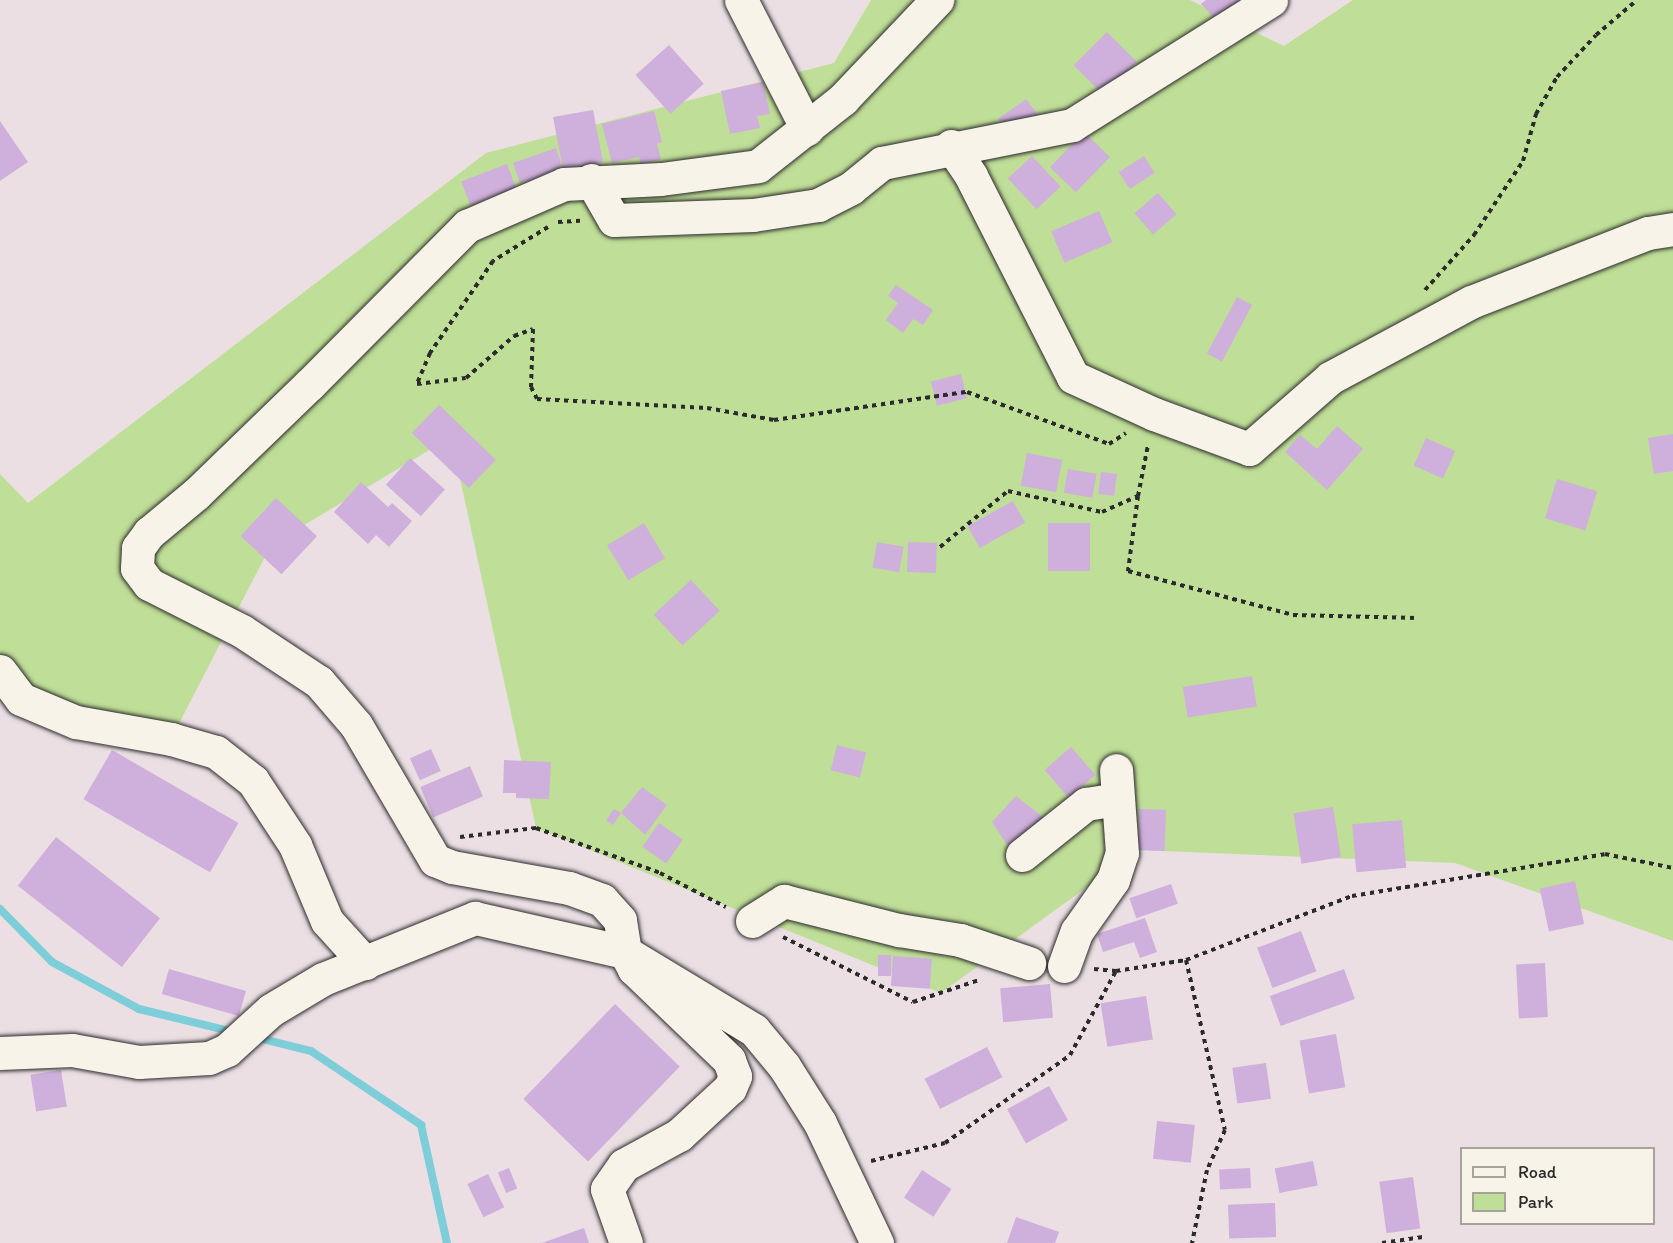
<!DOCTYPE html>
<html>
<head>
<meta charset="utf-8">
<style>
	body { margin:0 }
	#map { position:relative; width:1673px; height:1243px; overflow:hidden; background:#ebdfe4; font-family:Itim,sans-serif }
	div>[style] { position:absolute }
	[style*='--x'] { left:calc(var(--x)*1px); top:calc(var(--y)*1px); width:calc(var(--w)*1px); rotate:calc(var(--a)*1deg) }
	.green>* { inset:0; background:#bfde97 }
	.stream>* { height:8px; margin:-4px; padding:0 4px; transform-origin:4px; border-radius:4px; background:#7dced8 }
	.building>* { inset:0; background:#cfafdb; transform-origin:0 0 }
	.path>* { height:4px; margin-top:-2px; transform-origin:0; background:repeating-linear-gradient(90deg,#2b2b2b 0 4.5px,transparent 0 9px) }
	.roads { filter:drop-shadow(0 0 2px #2b2b2b) drop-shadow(0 0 2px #2b2b2b) }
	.minor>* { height:33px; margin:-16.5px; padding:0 16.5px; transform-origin:16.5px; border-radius:16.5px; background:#f7f3e8 }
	span { translate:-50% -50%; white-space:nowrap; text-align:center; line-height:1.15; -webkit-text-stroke:6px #f7f3e8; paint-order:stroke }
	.legend { position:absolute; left:1460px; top:1147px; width:195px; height:78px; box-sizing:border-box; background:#f7f3e8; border:2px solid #a5a39c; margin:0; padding:8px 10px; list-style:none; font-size:18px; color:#2b2b2b }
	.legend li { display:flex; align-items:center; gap:12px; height:30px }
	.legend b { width:30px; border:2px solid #a5a39c }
</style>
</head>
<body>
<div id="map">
	<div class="green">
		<div style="clip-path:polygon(871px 0,1190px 0,1284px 46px,1353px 0,1673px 0,1673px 941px,1455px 863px,1138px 850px,941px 993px,536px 828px,451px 437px,271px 545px,171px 739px,21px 699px,0 674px,0 474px,28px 503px,486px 153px,834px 63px)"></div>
	</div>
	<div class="stream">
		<div style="--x:0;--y:909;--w:74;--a:45.5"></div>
		<div style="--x:52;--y:962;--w:99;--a:28.4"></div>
		<div style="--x:139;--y:1009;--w:97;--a:13.7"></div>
		<div style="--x:254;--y:1037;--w:59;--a:13.8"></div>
		<div style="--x:311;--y:1051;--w:133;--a:33.9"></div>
		<div style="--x:421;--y:1125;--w:121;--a:77.6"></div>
	</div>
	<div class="building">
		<div style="clip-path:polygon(1206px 0,1254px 0,1224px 28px,1201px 4px)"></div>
		<div style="left:1107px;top:32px;width:42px;height:47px;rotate:45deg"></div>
		<div style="left:669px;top:45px;width:52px;height:45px;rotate:48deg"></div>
		<div style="clip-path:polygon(763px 82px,770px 114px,757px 116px,760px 128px,730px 134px,721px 91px)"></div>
		<div style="clip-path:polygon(1026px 99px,1045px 124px,1015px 135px,998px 119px)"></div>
		<div style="clip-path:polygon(593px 110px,603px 162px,520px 183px,513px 163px,556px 148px,563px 169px,553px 117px)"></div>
		<div style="clip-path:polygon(654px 111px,662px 142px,657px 144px,661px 159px,641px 165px,639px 157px,612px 163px,602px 124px)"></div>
		<div style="clip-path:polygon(0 121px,28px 162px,0 181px)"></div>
		<div style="left:1084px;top:132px;width:36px;height:49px;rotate:44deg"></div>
		<div style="left:1032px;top:156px;width:42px;height:33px;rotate:47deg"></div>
		<div style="left:1144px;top:156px;width:20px;height:30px;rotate:57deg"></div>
		<div style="left:507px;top:164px;width:26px;height:49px;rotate:69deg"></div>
		<div style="left:1158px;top:193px;width:28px;height:31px;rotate:49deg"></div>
		<div style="left:1099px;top:211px;width:34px;height:52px;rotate:67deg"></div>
		<div style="clip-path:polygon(896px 285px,933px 310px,923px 325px,913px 319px,903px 333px,886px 320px,898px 303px,888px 296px)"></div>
		<div style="left:1237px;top:297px;width:17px;height:64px;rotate:28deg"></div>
		<div style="left:961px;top:374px;width:25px;height:31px;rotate:76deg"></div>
		<div style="left:439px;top:405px;width:79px;height:39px;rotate:44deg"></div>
		<div style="clip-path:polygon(1337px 426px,1363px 449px,1327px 490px,1285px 452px,1300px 435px,1317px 449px)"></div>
		<div style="clip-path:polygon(1673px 434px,1673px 471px,1654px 474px,1648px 438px)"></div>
		<div style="left:1426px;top:438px;width:32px;height:30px;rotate:24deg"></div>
		<div style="left:1027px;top:453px;width:36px;height:33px;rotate:11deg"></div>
		<div style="left:410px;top:458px;width:47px;height:36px;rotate:42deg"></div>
		<div style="left:1068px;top:469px;width:29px;height:24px;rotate:10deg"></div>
		<div style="left:1101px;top:472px;width:16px;height:22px;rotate:7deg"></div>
		<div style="left:1557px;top:479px;width:42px;height:41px;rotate:17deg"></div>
		<div style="clip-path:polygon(361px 482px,388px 507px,392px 503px,412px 521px,389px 547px,376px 535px,368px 544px,334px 512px)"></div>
		<div style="left:276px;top:498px;width:56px;height:52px;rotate:43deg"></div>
		<div style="left:1013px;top:501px;width:25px;height:52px;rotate:61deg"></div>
		<div style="left:644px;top:523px;width:41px;height:43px;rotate:59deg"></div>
		<div style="left:1048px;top:523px;width:42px;height:48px"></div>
		<div style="left:877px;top:542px;width:27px;height:26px;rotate:10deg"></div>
		<div style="left:908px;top:542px;width:29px;height:30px;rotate:2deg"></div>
		<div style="left:691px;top:580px;width:42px;height:51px;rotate:47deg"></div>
		<div style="left:1252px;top:676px;width:31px;height:70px;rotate:81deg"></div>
		<div style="left:837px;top:745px;width:30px;height:26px;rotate:14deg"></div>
		<div style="left:1071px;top:747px;width:37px;height:35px;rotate:49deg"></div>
		<div style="left:431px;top:749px;width:24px;height:23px;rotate:66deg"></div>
		<div style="left:112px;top:750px;width:146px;height:57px;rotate:30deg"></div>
		<div style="clip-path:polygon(504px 760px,551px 762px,549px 799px,516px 798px,516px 793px,503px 793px)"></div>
		<div style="left:470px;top:766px;width:33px;height:54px;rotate:67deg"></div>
		<div style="clip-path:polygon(642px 787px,667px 805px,645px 835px,621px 813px,613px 825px,606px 820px,614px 809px,621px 813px)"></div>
		<div style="clip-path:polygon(1016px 796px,1044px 818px,1014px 855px,992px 822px)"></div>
		<div style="left:1333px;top:807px;width:51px;height:40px;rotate:81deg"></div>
		<div style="left:1139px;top:809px;width:27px;height:41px;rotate:2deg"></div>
		<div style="left:1402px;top:820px;width:48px;height:50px;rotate:85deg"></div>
		<div style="left:659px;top:823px;width:29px;height:29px;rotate:35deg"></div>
		<div style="left:56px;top:837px;width:132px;height:62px;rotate:38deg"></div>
		<div style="left:1575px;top:881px;width:44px;height:36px;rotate:78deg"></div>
		<div style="left:1171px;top:884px;width:21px;height:44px;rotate:71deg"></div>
		<div style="clip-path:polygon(1145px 918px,1157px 952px,1140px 958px,1134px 942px,1103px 952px,1097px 934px)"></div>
		<div style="left:1301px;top:931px;width:43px;height:47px;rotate:69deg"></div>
		<div style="left:878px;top:955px;width:13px;height:21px"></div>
		<div style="left:893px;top:956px;width:39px;height:30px;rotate:4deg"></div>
		<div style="left:1545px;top:963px;width:54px;height:29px;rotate:87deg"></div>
		<div style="left:169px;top:969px;width:80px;height:26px;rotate:16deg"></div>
		<div style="left:1344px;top:969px;width:32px;height:79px;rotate:70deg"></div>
		<div style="left:1050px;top:984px;width:34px;height:50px;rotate:85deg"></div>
		<div style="left:1146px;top:996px;width:44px;height:46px;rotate:81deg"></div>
		<div style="left:615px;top:1004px;width:90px;height:132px;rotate:44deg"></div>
		<div style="left:1336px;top:1034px;width:54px;height:37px;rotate:80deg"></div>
		<div style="left:987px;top:1047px;width:34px;height:70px;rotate:63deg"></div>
		<div style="left:1266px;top:1063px;width:36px;height:34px;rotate:82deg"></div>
		<div style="left:61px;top:1070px;width:37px;height:31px;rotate:81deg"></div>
		<div style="left:1049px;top:1086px;width:39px;height:48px;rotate:61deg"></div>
		<div style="left:1157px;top:1121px;width:38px;height:38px;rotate:6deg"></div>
		<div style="left:1313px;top:1161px;width:25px;height:39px;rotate:79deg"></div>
		<div style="left:509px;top:1168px;width:22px;height:12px;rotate:68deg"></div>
		<div style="left:1250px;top:1168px;width:20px;height:31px;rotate:87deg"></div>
		<div style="left:922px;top:1170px;width:35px;height:33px;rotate:33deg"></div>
		<div style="left:488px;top:1174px;width:37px;height:23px;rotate:64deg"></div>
		<div style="left:1413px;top:1177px;width:52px;height:34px;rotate:82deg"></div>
		<div style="left:1275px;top:1203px;width:34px;height:47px;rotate:88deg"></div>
		<div style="clip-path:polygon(1016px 1217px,1059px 1232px,1055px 1243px,1007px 1243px)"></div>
		<div style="clip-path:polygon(584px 1228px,589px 1243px,542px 1243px)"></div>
	</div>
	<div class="path">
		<div style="--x:558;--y:222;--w:22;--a:-3"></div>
		<div style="--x:548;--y:227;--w:65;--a:148.3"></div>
		<div style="--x:493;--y:261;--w:112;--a:124.4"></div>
		<div style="--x:430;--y:353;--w:34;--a:113"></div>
		<div style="--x:417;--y:384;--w:49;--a:-7"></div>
		<div style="--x:466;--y:378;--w:64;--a:-41.2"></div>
		<div style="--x:514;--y:336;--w:20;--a:-20"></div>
		<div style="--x:533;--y:329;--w:58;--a:92"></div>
		<div style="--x:531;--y:387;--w:13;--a:63"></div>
		<div style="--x:537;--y:399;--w:170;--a:3"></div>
		<div style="--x:707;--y:408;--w:68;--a:10.2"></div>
		<div style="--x:774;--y:420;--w:195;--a:-8.3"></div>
		<div style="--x:967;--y:392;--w:151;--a:20.1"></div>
		<div style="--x:1109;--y:444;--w:20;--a:-33"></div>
		<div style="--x:1425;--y:290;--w:74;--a:-48.3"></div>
		<div style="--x:1474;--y:235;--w:89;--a:-56.5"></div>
		<div style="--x:1523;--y:161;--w:49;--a:-74.5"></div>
		<div style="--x:1536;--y:114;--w:43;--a:-60.4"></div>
		<div style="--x:1557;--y:77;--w:57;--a:-47.1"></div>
		<div style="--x:1596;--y:35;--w:54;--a:-40.5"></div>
		<div style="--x:1138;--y:496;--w:76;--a:97.6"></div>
		<div style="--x:1128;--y:571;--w:171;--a:14.9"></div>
		<div style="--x:1293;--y:615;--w:124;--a:1.4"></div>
		<div style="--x:940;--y:547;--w:88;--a:-39.5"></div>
		<div style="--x:1008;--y:491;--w:96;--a:12.6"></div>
		<div style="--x:1102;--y:512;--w:39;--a:-24"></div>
		<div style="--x:1138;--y:496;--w:52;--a:-78.9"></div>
		<div style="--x:460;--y:837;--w:77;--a:-6.8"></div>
		<div style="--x:536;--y:828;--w:132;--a:19.9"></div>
		<div style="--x:660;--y:873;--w:74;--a:27.3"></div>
		<div style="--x:783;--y:937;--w:145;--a:26.6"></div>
		<div style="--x:913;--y:1002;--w:70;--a:-18.4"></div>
		<div style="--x:1186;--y:960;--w:174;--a:77.1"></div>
		<div style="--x:1225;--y:1130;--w:44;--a:114.2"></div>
		<div style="--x:1207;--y:1170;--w:75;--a:101.6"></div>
		<div style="--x:1094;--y:969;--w:22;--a:5"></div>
		<div style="--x:1116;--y:971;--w:71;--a:-8.9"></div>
		<div style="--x:1186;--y:960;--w:178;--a:-21.1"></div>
		<div style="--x:1352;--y:896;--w:256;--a:-9.4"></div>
		<div style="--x:1605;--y:854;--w:69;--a:11.6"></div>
		<div style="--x:871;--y:1161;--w:76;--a:-13.7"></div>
		<div style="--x:945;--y:1143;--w:153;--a:-35.1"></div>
		<div style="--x:1070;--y:1055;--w:96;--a:-61.3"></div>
		<div style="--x:1382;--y:1243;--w:41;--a:-8.3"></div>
	</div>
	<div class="roads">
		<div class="minor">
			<div style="--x:741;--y:0;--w:145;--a:62.9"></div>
			<div style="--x:951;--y:146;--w:36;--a:56"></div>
			<div style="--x:971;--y:176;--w:225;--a:63.1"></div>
			<div style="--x:1073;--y:377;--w:89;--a:24.6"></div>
			<div style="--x:1154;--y:414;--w:101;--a:20.2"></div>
			<div style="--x:1249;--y:449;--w:108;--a:-41.2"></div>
			<div style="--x:1330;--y:378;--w:160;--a:-28.3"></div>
			<div style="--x:1471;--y:302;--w:190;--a:-21.3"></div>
			<div style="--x:1648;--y:233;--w:25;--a:-9"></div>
			<div style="--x:591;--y:180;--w:46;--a:60.1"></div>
			<div style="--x:614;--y:220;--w:139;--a:-2.1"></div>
			<div style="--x:753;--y:215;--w:66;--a:-8.7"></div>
			<div style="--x:818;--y:205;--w:37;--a:-27"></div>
			<div style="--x:851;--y:188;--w:40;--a:-39"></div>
			<div style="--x:882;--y:163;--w:194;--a:-11.3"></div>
			<div style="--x:1072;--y:125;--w:235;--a:-32.1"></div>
			<div style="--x:0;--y:671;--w:35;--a:53"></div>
			<div style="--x:21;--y:699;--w:60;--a:22.7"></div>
			<div style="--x:76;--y:722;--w:97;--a:10.1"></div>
			<div style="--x:171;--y:739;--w:47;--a:16.1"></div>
			<div style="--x:216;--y:752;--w:47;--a:38.1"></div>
			<div style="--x:253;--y:781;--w:77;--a:56.7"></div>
			<div style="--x:295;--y:845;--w:82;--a:67.2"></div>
			<div style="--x:327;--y:921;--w:57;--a:47.9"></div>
			<div style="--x:1022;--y:855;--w:82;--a:-38.6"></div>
			<div style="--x:1086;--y:804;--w:32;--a:-9"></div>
			<div style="--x:752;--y:921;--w:38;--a:-32"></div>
			<div style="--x:784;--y:901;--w:119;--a:14.2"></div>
			<div style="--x:899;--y:930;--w:62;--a:9.3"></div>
			<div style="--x:960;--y:940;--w:73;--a:18.4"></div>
			<div style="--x:1064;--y:966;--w:37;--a:-70"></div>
			<div style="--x:1077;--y:931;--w:62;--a:-54.8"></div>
			<div style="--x:1113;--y:880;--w:28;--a:-72"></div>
			<div style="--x:1122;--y:853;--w:83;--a:-94.1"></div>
			<div style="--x:0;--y:1053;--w:72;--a:-2.4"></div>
			<div style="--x:72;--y:1050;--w:68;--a:10.2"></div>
			<div style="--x:139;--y:1062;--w:70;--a:-3.3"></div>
			<div style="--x:209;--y:1058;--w:20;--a:-24"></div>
			<div style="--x:227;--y:1050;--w:59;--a:-42.3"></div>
			<div style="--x:271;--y:1010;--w:61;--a:-30.8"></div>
			<div style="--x:323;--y:979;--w:164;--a:-21.9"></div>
			<div style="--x:475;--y:918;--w:154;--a:12.8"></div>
			<div style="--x:625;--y:952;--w:151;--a:31.2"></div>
			<div style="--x:754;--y:1030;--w:47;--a:50.2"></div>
			<div style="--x:784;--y:1066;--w:67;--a:57.7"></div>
			<div style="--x:820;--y:1123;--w:133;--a:64.6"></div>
			<div style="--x:626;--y:1243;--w:57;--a:-109.4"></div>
			<div style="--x:607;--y:1189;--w:29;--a:-55"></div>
			<div style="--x:624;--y:1165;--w:63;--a:-28.6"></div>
			<div style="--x:679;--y:1135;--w:69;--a:-42.7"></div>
			<div style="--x:730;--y:1088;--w:13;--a:-67"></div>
			<div style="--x:735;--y:1076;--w:17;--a:-111"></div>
			<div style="--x:729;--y:1060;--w:132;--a:-136.2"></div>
			<div style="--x:634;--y:969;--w:19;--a:-118"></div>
			<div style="--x:625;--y:952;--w:32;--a:-99"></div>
			<div style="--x:620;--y:920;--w:27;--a:-132"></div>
			<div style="--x:602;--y:900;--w:35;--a:-160"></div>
			<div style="--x:569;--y:888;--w:119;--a:-169.8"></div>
			<div style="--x:452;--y:867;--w:18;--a:-158"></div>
			<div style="--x:435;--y:860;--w:156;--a:-120.3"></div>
			<div style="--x:356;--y:725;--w:57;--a:-130.7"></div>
			<div style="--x:319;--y:682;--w:92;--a:-146.5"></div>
			<div style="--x:242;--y:631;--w:104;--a:-153.2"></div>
			<div style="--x:149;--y:584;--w:20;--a:-127"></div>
			<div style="--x:137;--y:568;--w:20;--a:-87"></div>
			<div style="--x:138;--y:548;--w:19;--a:-54"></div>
			<div style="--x:149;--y:533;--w:61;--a:-39.7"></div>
			<div style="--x:196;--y:494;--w:158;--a:-44"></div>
			<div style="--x:310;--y:384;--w:223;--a:-45.2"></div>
			<div style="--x:467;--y:226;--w:106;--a:-23.4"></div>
			<div style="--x:564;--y:184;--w:97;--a:-3"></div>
			<div style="--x:661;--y:179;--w:98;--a:-7.6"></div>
			<div style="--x:758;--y:166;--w:108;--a:-38.2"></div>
			<div style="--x:843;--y:99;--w:137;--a:-46.5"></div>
		</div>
	</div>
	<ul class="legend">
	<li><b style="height:8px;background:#f7f3e8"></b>Road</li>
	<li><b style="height:16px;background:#bfde97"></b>Park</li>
	</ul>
</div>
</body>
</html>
